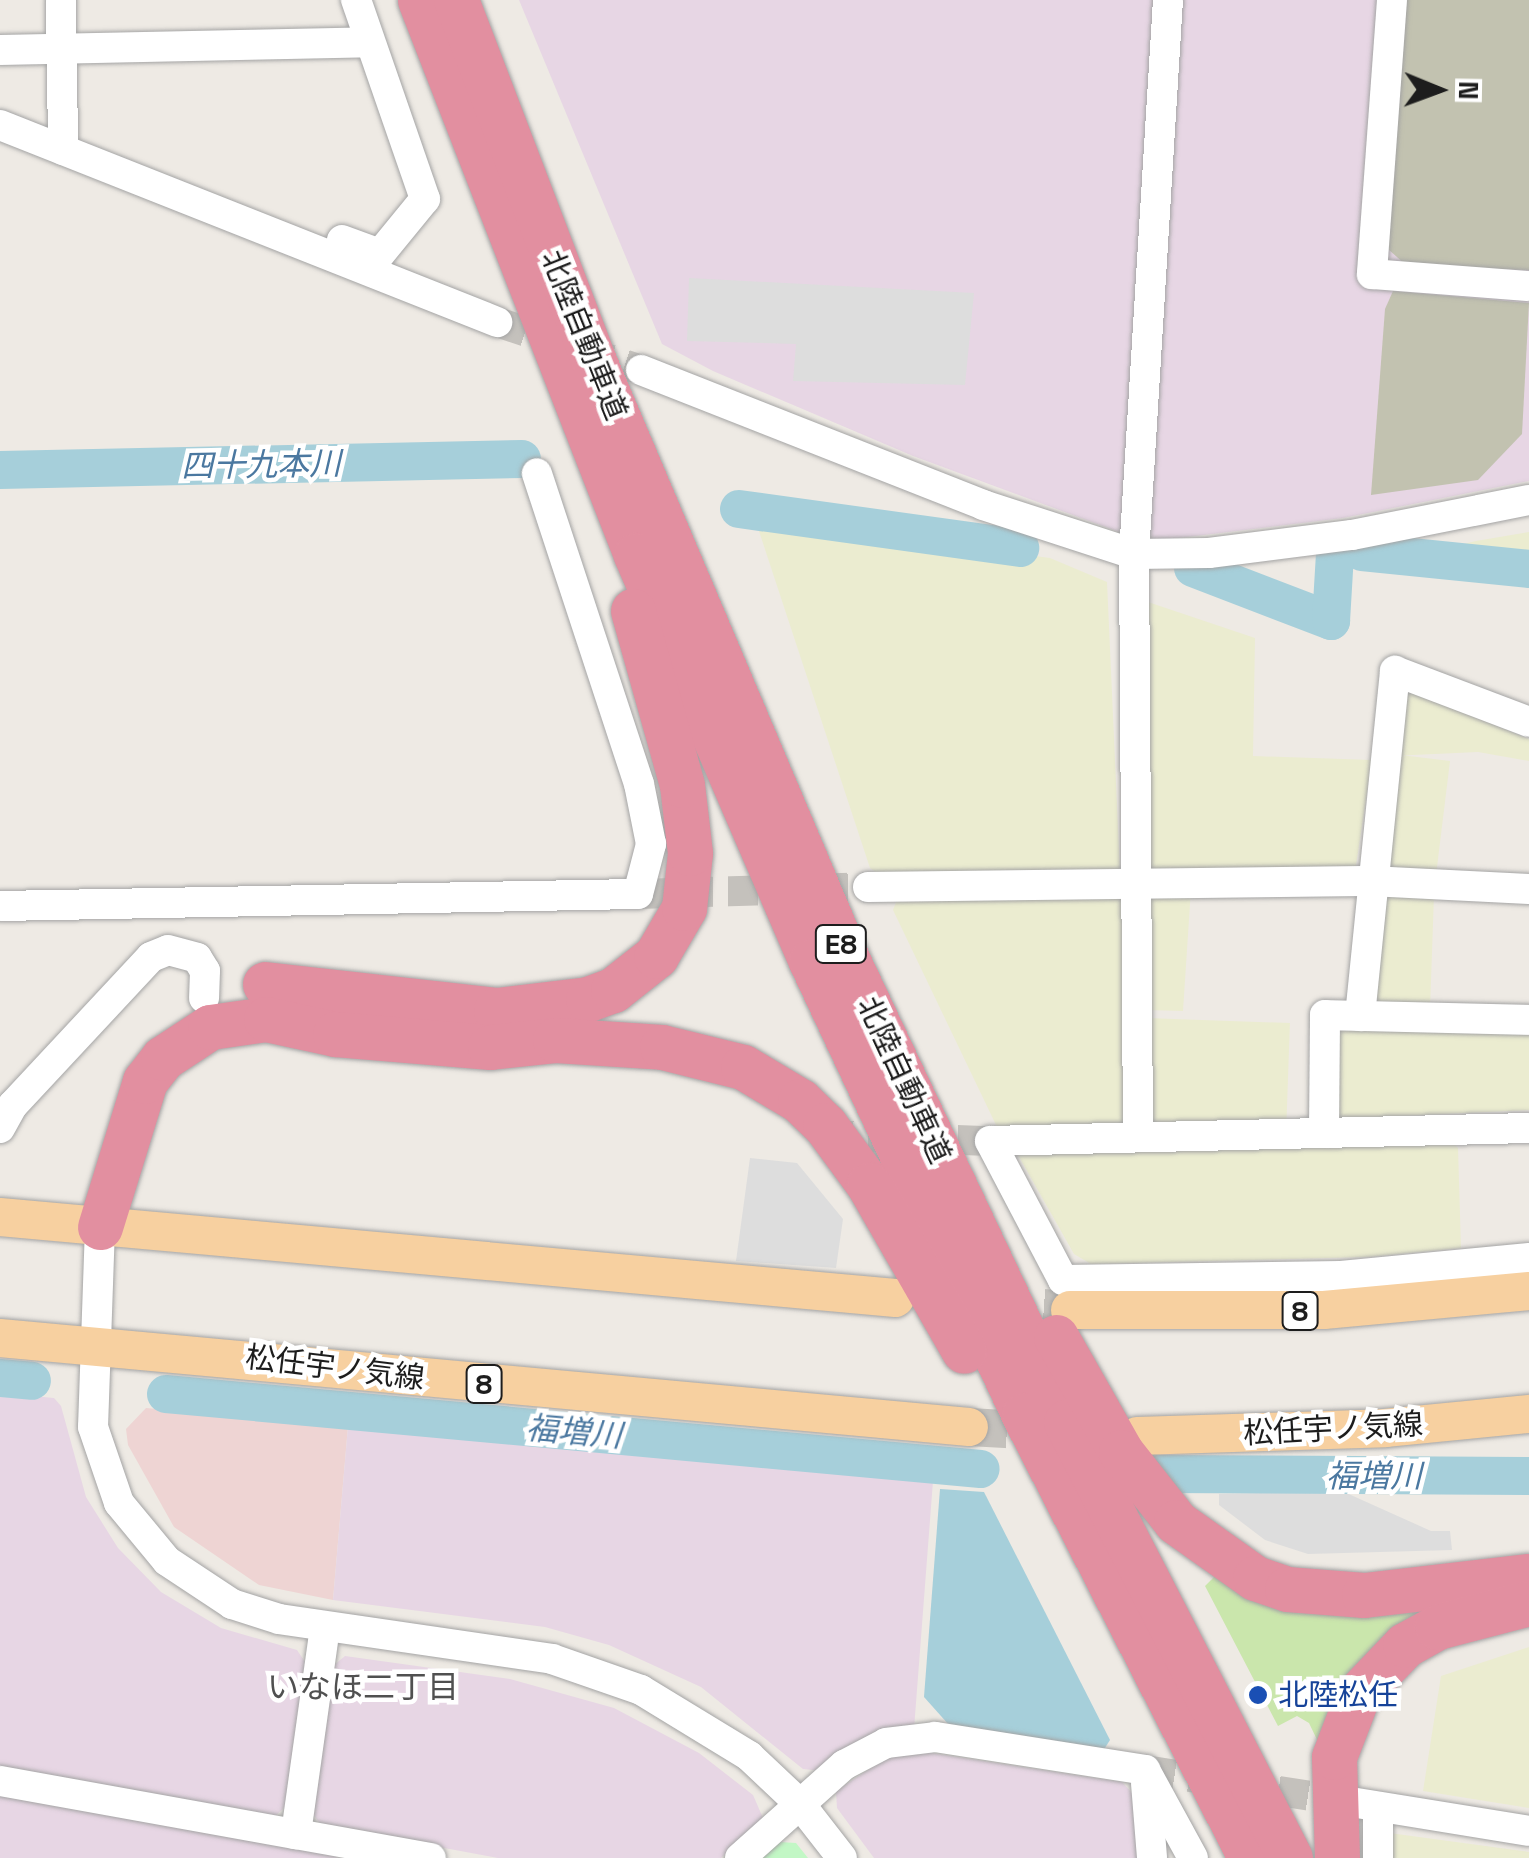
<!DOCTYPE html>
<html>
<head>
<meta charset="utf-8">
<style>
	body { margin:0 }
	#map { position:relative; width:1529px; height:1858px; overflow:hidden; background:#eeeae4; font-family:"Space Grotesk","Noto Sans JP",sans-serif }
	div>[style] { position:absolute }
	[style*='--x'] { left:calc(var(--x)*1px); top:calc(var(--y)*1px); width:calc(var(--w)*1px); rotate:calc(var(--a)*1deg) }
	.commercial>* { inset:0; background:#eed4d3 }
	.industrial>* { inset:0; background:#e7d6e4 }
	.construction>* { inset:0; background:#c2c2b0 }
	.farmland>* { inset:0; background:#ebecd0; transform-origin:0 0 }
	.grass>* { inset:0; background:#cae6ac }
	.park>* { inset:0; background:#c2f7c5 }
	.parking>* { inset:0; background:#ddd }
	.water>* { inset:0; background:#a6cfda }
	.river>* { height:38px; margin:-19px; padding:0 19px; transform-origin:19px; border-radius:19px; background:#a6cfda }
	.minor-tunnel>* { height:30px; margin-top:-15px; transform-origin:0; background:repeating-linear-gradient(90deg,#c4c1bc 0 30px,transparent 0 45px) }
	.major-tunnel>* { height:38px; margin-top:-19px; transform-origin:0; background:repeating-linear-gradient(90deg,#c4c1bc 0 38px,transparent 0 57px) }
	.roads { filter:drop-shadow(0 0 2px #a4a4a4) drop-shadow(0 0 2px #a4a4a4) }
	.minor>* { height:30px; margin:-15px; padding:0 15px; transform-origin:15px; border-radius:15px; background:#fff }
	.major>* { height:38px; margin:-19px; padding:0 19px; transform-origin:19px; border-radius:19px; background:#f7d0a0 }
	.highway>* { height:45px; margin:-22.5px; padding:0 22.5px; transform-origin:22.5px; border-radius:22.5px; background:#e28fa0 }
	.dots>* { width:28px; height:28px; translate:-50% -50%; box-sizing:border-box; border:5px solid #fff; border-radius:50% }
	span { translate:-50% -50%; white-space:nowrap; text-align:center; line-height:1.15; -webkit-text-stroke:9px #fff; paint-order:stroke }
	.shield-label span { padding:2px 8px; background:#fff; border:2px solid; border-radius:8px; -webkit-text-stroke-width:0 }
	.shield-label { font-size:28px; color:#1d1d1d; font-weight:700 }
	.street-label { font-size:30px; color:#1d1d1d }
	.transit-label { font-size:30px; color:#164399 }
	.left { translate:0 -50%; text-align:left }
	.water-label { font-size:32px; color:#4b78a0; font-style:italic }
	.neighbourhood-label { font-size:32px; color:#505050 }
	.north { position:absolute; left:1389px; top:40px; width:100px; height:100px; -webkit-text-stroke:8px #fff; paint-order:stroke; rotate:91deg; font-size:28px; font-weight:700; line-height:40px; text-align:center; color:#1d1d1d }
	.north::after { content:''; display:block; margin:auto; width:35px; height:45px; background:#1d1d1d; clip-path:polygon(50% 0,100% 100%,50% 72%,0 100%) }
</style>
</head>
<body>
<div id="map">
	<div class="commercial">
		<div style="clip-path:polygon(146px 1408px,348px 1426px,333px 1600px,259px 1585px,174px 1527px,128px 1445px,126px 1429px)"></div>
	</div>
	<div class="industrial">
		<div style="clip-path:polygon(519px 0,1529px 0,1529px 481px,1343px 518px,1146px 542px,913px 456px,713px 371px,662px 344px)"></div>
		<div style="clip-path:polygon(0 1393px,54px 1398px,61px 1406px,86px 1497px,118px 1548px,161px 1592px,221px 1628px,297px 1650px,305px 1662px,286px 1806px,273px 1818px,0 1769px)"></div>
		<div style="clip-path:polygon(348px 1426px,933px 1481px,914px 1729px,823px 1771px,803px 1769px,701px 1687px,609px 1645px,545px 1627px,333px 1600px)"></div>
		<div style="clip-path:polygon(345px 1656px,510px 1679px,614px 1708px,699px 1753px,753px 1795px,763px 1818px,721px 1858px,498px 1858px,321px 1825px,313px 1814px,333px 1666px)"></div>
		<div style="clip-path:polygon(918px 1751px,1122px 1782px,1133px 1794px,1138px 1858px,874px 1858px,837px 1808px,836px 1791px,886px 1758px)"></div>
		<div style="clip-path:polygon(0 1796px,336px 1856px,337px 1858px,0 1858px)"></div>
	</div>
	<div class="construction">
		<div style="clip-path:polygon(1406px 0,1529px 0,1529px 270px,1407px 266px,1388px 249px)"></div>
		<div style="clip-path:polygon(1393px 291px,1529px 303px,1522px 434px,1478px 480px,1371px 495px,1385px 309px)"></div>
	</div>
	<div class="farmland">
		<div style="clip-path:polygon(755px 519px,1050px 558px,1107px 582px,1120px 872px,887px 880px,870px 868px)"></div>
		<div style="clip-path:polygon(1529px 532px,1529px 558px,1443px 549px,1476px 541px)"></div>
		<div style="clip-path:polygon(1148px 602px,1255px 638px,1253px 756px,1372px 760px,1355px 872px,1141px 871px)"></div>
		<div style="clip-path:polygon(1400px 687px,1529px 739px,1529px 761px,1478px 752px,1391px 756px)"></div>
		<div style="left:1450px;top:761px;width:117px;height:60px;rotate:97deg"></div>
		<div style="clip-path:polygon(1145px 888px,1191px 889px,1183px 1011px,1147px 1010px)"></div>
		<div style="clip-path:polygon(1123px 892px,1127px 1128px,997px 1127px,893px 910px,898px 897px)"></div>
		<div style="left:1377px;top:894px;width:57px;height:116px;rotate:2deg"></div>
		<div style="left:1146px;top:1018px;width:144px;height:107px;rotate:2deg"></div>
		<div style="clip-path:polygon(1334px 1028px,1529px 1034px,1529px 1110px,1332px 1119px)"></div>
		<div style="clip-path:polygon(1450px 1139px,1458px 1148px,1461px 1248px,1368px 1257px,1091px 1264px,1074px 1254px,1018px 1155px)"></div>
		<div style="clip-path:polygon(1529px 1647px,1529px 1808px,1423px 1791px,1441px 1676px)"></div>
		<div style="clip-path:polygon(1382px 1832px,1529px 1852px,1529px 1858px,1385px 1858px)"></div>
	</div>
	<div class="grass">
		<div style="clip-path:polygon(1217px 1574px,1460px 1601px,1320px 1746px,1309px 1723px,1297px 1716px,1278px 1726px,1205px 1586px)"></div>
	</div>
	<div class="park">
		<div style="clip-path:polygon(780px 1842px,796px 1843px,808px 1858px,762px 1858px)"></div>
	</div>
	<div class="parking">
		<div style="clip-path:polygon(689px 278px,974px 293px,965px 385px,793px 381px,796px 344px,687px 341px)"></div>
		<div style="clip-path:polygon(750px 1158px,797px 1163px,843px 1219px,836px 1268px,736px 1261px)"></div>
		<div style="clip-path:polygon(1342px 1491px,1431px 1531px,1450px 1531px,1452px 1550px,1308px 1554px,1265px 1540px,1219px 1505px,1219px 1494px)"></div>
	</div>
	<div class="water">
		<div style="clip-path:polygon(940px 1489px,984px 1492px,1110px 1740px,1103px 1751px,949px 1725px,924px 1697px)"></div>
	</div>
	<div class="river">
		<div style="--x:0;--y:470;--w:522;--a:-1.21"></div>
		<div style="--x:739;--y:509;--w:284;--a:7.9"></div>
		<div style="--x:1362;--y:552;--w:168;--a:5.8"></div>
		<div style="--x:1193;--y:568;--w:148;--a:21"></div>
		<div style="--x:1331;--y:621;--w:67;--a:-86.6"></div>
		<div style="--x:0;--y:1378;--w:32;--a:5"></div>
		<div style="--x:166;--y:1394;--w:818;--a:5.26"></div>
		<div style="--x:1160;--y:1474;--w:369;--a:0.3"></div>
	</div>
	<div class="minor-tunnel">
		<div style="--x:497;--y:322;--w:152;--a:18.4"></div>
		<div style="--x:638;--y:894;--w:230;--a:-1.7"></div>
		<div style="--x:823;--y:1135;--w:167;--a:2.1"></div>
		<div style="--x:1145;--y:1770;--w:207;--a:8.9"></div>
	</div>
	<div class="major-tunnel">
		<div style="--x:987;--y:1304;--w:83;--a:4.1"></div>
		<div style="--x:969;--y:1427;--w:86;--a:3.3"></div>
	</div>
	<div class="roads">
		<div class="minor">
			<div style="--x:61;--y:0;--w:150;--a:89.2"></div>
			<div style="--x:1392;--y:0;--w:275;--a:94.2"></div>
			<div style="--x:1372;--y:274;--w:157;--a:4.4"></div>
			<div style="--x:0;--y:50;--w:368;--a:-1.2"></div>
			<div style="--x:0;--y:125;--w:535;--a:21.62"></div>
			<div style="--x:342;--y:240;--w:40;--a:20.2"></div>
			<div style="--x:380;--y:254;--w:71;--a:-50.7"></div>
			<div style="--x:425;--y:199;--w:211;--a:-109.1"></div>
			<div style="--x:641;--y:370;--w:368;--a:21.5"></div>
			<div style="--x:983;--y:505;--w:159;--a:18"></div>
			<div style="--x:1134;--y:554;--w:75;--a:-0.8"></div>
			<div style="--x:1209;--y:553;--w:144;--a:-7.2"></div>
			<div style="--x:1352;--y:535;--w:180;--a:-11.2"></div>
			<div style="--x:868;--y:887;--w:502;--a:-0.68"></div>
			<div style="--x:1370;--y:881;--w:159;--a:2.9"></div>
			<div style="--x:0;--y:906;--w:638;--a:-1.08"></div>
			<div style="--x:638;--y:894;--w:52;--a:-75.4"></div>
			<div style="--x:651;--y:844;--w:61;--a:-101.3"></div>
			<div style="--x:639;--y:784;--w:327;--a:-108.2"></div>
			<div style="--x:1360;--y:1016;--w:347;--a:-84.2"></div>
			<div style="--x:1395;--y:671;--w:143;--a:20.8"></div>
			<div style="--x:0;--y:1128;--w:26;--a:-61"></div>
			<div style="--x:13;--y:1105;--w:202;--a:-47"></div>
			<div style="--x:151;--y:957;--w:18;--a:-22"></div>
			<div style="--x:168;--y:950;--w:30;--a:15"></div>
			<div style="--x:197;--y:958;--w:15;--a:58"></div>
			<div style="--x:205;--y:971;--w:27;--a:92"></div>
			<div style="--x:1529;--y:1128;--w:539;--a:178.62"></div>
			<div style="--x:990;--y:1141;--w:157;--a:62.3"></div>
			<div style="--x:1063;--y:1280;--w:278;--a:-0.8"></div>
			<div style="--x:1341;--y:1276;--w:189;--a:-5.5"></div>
			<div style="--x:1324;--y:1133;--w:118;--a:-89.5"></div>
			<div style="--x:1325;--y:1015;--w:204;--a:1.4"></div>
			<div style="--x:1138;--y:1137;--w:583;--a:-90.39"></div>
			<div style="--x:1134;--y:554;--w:555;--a:-86.49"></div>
			<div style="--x:100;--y:1227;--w:200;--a:92"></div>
			<div style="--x:93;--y:1427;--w:80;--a:71.1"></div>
			<div style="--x:119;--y:1503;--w:75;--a:50.4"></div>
			<div style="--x:167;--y:1561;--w:78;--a:33.5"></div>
			<div style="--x:232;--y:1604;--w:49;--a:17.7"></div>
			<div style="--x:279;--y:1619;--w:276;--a:8.3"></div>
			<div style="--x:552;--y:1659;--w:94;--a:19.2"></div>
			<div style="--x:641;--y:1690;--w:127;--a:31.4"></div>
			<div style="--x:749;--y:1756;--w:70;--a:43.3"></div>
			<div style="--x:800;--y:1804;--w:68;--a:52.1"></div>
			<div style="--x:325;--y:1627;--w:209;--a:98"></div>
			<div style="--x:296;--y:1834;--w:137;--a:10.1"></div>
			<div style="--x:1145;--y:1770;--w:100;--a:61.4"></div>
			<div style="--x:0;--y:1781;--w:301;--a:10.2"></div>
			<div style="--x:1146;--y:1783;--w:75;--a:85.4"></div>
			<div style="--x:1357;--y:1803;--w:174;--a:9.2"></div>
			<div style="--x:1378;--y:1807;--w:51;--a:90"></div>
			<div style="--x:740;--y:1858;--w:140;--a:-41.8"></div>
			<div style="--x:844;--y:1765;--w:47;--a:-27.6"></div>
			<div style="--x:886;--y:1743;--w:49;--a:-7"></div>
			<div style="--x:935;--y:1737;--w:213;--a:8.9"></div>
		</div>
		<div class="major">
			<div style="--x:0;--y:1217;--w:899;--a:5.17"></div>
			<div style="--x:1070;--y:1310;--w:254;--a:0"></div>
			<div style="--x:1324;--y:1310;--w:206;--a:-5.3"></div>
			<div style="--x:0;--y:1338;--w:973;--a:5.25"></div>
			<div style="--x:1137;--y:1436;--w:248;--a:-1.8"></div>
			<div style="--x:1385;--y:1428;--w:145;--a:-5.6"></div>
		</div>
		<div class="highway">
			<div style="--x:420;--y:0;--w:596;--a:68.73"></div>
			<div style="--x:636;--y:555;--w:442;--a:66.7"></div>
			<div style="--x:811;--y:961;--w:501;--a:64.87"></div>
			<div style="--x:1024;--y:1415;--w:498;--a:62.9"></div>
			<div style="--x:456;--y:0;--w:386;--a:69.1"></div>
			<div style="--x:594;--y:361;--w:654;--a:67.04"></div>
			<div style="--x:849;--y:963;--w:508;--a:64.7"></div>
			<div style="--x:1066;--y:1422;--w:490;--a:62.8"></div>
			<div style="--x:265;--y:984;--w:232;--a:6.4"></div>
			<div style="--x:496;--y:1010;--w:93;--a:-6.8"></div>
			<div style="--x:588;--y:999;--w:27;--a:-20"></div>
			<div style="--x:613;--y:990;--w:55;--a:-38.3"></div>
			<div style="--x:656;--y:956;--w:56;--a:-59.7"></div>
			<div style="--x:684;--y:908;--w:55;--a:-83.8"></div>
			<div style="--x:690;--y:853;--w:68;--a:-96.7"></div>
			<div style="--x:682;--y:785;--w:181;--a:-105.7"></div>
			<div style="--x:100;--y:1227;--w:153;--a:-72.9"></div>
			<div style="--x:145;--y:1081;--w:29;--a:-52"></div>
			<div style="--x:163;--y:1058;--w:56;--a:-33.4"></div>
			<div style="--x:210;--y:1027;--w:57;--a:-8.1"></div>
			<div style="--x:266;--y:1019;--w:71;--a:12.3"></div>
			<div style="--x:335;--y:1034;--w:156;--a:4.8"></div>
			<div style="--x:490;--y:1047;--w:65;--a:-6.1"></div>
			<div style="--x:555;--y:1040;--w:107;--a:3.7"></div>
			<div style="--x:662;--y:1047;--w:83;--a:13.9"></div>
			<div style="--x:743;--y:1067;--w:66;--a:30.8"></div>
			<div style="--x:800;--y:1101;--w:35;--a:44"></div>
			<div style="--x:825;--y:1125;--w:74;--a:53.7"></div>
			<div style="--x:869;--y:1185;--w:191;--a:60.2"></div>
			<div style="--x:1056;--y:1337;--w:132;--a:60.5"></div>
			<div style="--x:1121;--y:1452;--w:89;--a:51.8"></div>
			<div style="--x:1176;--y:1522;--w:97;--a:35.3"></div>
			<div style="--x:1255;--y:1578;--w:34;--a:19"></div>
			<div style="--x:1287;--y:1589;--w:77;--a:4.5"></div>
			<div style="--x:1364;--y:1595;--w:166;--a:-6.6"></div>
			<div style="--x:1337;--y:1858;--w:101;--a:-91.7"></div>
			<div style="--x:1334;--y:1757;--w:67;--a:-69.1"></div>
			<div style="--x:1358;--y:1694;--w:68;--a:-46.2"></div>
			<div style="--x:1405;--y:1645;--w:37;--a:-29"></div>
			<div style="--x:1437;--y:1627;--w:95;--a:-14.6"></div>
		</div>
	</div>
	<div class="dots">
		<div style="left:1258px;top:1695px;background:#1a4fb4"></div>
	</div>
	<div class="shield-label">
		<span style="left:841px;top:944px">E8</span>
		<span style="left:1300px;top:1311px">8</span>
		<span style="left:484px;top:1384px">8</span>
	</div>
	<div class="street-label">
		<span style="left:584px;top:335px;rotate:68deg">北陸自動車道</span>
		<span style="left:904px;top:1080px;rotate:65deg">北陸自動車道</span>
		<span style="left:335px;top:1368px;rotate:7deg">松任宇ノ気線</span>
		<span style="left:1333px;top:1429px;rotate:-3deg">松任宇ノ気線</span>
	</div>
	<div class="transit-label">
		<span class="left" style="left:1278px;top:1695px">北陸松任</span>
	</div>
	<div class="water-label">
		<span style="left:261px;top:465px;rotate:-1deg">四十九本川</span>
		<span style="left:574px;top:1432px;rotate:5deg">福増川</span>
		<span style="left:1374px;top:1476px">福増川</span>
	</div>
	<div class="neighbourhood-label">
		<span style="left:363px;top:1687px">いなほ二丁目</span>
	</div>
	<div class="north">N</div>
</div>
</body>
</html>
